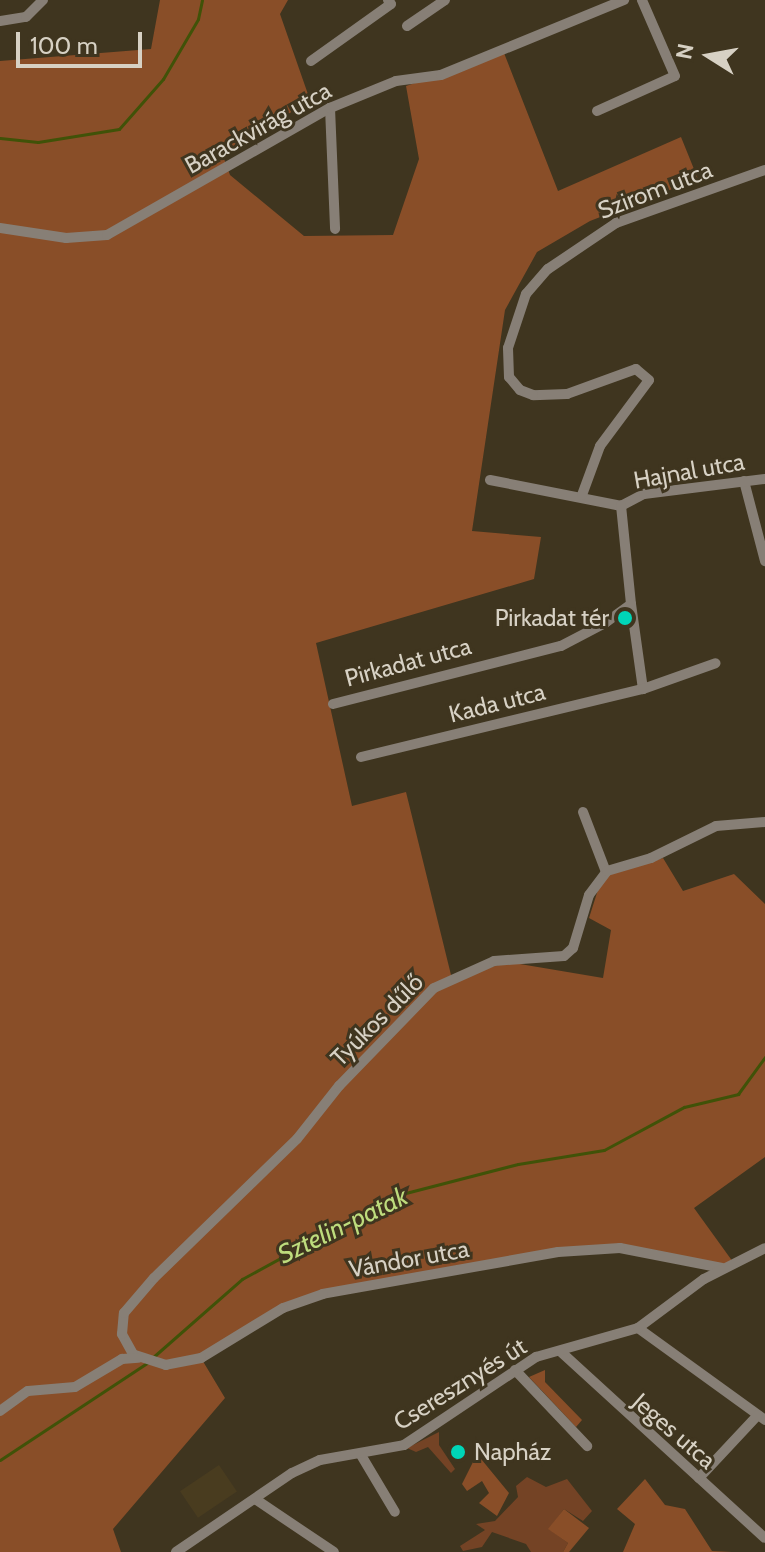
<!DOCTYPE html>
<html>
<head>
<meta charset="utf-8">
<style>
	body { margin:0 }
	#map { position:relative; width:765px; height:1552px; overflow:hidden; background:#3f351f; font-family:Cabin,sans-serif }
	div>[style] { position:absolute }
	[style*='--x'] { left:calc(var(--x)*1px); top:calc(var(--y)*1px); width:calc(var(--w)*1px); rotate:calc(var(--a)*1deg) }
	.built>* { inset:0; background:#493c1f; transform-origin:0 0 }
	.green>* { inset:0; background:#744325 }
	.forest>* { inset:0; background:#894e28 }
	.stream>* { height:3px; margin:-1.5px; padding:0 1.5px; transform-origin:1.5px; border-radius:1.5px; background:#405208 }
	.minor>* { height:10px; margin:-5px; padding:0 5px; transform-origin:5px; border-radius:5px; background:#877f76 }
	.dots>* { width:22px; height:22px; translate:-50% -50%; box-sizing:border-box; border:4px solid #3f351f; border-radius:50% }
	span { translate:-50% -50%; white-space:nowrap; text-align:center; line-height:1.15; -webkit-text-stroke:6px #3f351f; paint-order:stroke }
	.street-label { font-size:24px; color:#d7d1c4 }
	.poi-label { font-size:24px; color:#d7d1c4 }
	.right { translate:-100% -50%; text-align:right }
	.left { translate:0 -50%; text-align:left }
	.water-label { font-size:26px; color:#bedc7d; font-style:italic }
	.north { position:absolute; left:669px; top:16px; width:80px; height:80px; -webkit-text-stroke:6px #3f351f; paint-order:stroke; rotate:281deg; font-size:22px; font-weight:700; line-height:32px; text-align:center; color:#d7d1c4 }
	.north::after { content:''; display:block; margin:auto; width:28px; height:36px; background:#d7d1c4; clip-path:polygon(50% 0,100% 100%,50% 72%,0 100%) }
	.scale { position:absolute; left:16px; top:32px; width:126px; height:36px; box-sizing:border-box; border:4px solid #d7d1c4; border-top:0; padding-left:10px; font-size:24px; line-height:28px; white-space:nowrap; color:#d7d1c4; -webkit-text-stroke:6px #3f351f; paint-order:stroke }
</style>
</head>
<body>
<div id="map">
	<div class="built">
		<div style="left:219px;top:1465px;width:32px;height:47px;rotate:56deg"></div>
	</div>
	<div class="green">
		<div style="clip-path:polygon(439px 1432px,439px 1445px,455px 1469px,451px 1473px,428px 1447px,416px 1452px,407px 1448px)"></div>
		<div style="clip-path:polygon(527px 1477px,546px 1487px,567px 1479px,592px 1511px,583px 1521px,564px 1509px,549px 1529px,568px 1543px,563px 1552px,531px 1552px,526px 1544px,492px 1532px,482px 1547px,463px 1551px,460px 1546px,485px 1530px,476px 1524px,495px 1521px,518px 1497px,516px 1486px)"></div>
	</div>
	<div class="forest">
		<div style="clip-path:polygon(160px 0,288px 0,280px 14px,310px 100px,223px 156px,230px 175px,304px 236px,393px 235px,419px 159px,406px 86px,504px 53px,558px 191px,681px 137px,698px 179px,590px 221px,537px 252px,505px 310px,472px 531px,541px 537px,534px 579px,316px 643px,352px 806px,406px 792px,452px 979px,508px 962px,603px 978px,611px 930px,589px 918px,602px 877px,663px 858px,683px 891px,734px 874px,765px 904px,765px 1157px,694px 1208px,733px 1262px,722px 1268px,599px 1248px,302px 1300px,201px 1358px,225px 1398px,113px 1529px,121px 1552px,0 1552px,0 61px,151px 49px)"></div>
		<div style="clip-path:polygon(545px 1370px,545px 1382px,582px 1420px,576px 1427px,529px 1377px)"></div>
		<div style="clip-path:polygon(477px 1454px,509px 1493px,497px 1516px,479px 1503px,489px 1493px,482px 1481px,467px 1491px,462px 1484px)"></div>
		<div style="clip-path:polygon(645px 1479px,665px 1505px,685px 1509px,712px 1551px,732px 1552px,623px 1552px,635px 1524px,617px 1509px)"></div>
		<div style="clip-path:polygon(564px 1509px,589px 1528px,569px 1552px,563px 1552px,568px 1543px,548px 1529px)"></div>
	</div>
	<div class="stream">
		<div style="--x:0;--y:138;--w:38;--a:6"></div>
		<div style="--x:38;--y:142;--w:82;--a:-9.1"></div>
		<div style="--x:119;--y:129;--w:67;--a:-48.7"></div>
		<div style="--x:163;--y:79;--w:69;--a:-59.7"></div>
		<div style="--x:198;--y:19;--w:19;--a:-78"></div>
		<div style="--x:152;--y:1358;--w:120;--a:-41.3"></div>
		<div style="--x:242;--y:1279;--w:173;--a:-28.6"></div>
		<div style="--x:394;--y:1196;--w:128;--a:-14.5"></div>
		<div style="--x:518;--y:1164;--w:87;--a:-9.2"></div>
		<div style="--x:604;--y:1150;--w:91;--a:-28.3"></div>
		<div style="--x:684;--y:1107;--w:56;--a:-13.5"></div>
		<div style="--x:738;--y:1094;--w:46;--a:-53.9"></div>
		<div style="--x:0;--y:1460;--w:176;--a:-33.4"></div>
	</div>
	<div class="minor">
		<div style="--x:0;--y:21;--w:26;--a:-9"></div>
		<div style="--x:26;--y:17;--w:24;--a:-45"></div>
		<div style="--x:407;--y:26;--w:46;--a:-34.4"></div>
		<div style="--x:311;--y:61;--w:98;--a:-35.5"></div>
		<div style="--x:391;--y:4;--w:5;--a:-127"></div>
		<div style="--x:330;--y:108;--w:121;--a:87.6"></div>
		<div style="--x:597;--y:111;--w:85;--a:-24.2"></div>
		<div style="--x:675;--y:76;--w:83;--a:-113.5"></div>
		<div style="--x:0;--y:228;--w:67;--a:8.6"></div>
		<div style="--x:66;--y:238;--w:41;--a:-4.2"></div>
		<div style="--x:107;--y:235;--w:257;--a:-29.7"></div>
		<div style="--x:330;--y:108;--w:71;--a:-22.2"></div>
		<div style="--x:396;--y:81;--w:45;--a:-7.6"></div>
		<div style="--x:441;--y:75;--w:198;--a:-22.3"></div>
		<div style="--x:490;--y:480;--w:134;--a:11.2"></div>
		<div style="--x:744;--y:481;--w:83;--a:75.3"></div>
		<div style="--x:582;--y:495;--w:52;--a:-69.8"></div>
		<div style="--x:600;--y:446;--w:82;--a:-53.4"></div>
		<div style="--x:649;--y:380;--w:17;--a:-140"></div>
		<div style="--x:636;--y:369;--w:73;--a:160.1"></div>
		<div style="--x:567;--y:394;--w:34;--a:178"></div>
		<div style="--x:533;--y:395;--w:14;--a:-159"></div>
		<div style="--x:520;--y:390;--w:17;--a:-130"></div>
		<div style="--x:509;--y:377;--w:29;--a:-92"></div>
		<div style="--x:508;--y:348;--w:57;--a:-71.6"></div>
		<div style="--x:526;--y:294;--w:33;--a:-49"></div>
		<div style="--x:548;--y:269;--w:82;--a:-34.1"></div>
		<div style="--x:616;--y:223;--w:158;--a:-19.6"></div>
		<div style="--x:621;--y:506;--w:26;--a:-28"></div>
		<div style="--x:644;--y:494;--w:122;--a:-7.1"></div>
		<div style="--x:631;--y:604;--w:86;--a:82"></div>
		<div style="--x:333;--y:704;--w:235;--a:-14.3"></div>
		<div style="--x:561;--y:646;--w:50;--a:-27.6"></div>
		<div style="--x:605;--y:623;--w:32;--a:-36"></div>
		<div style="--x:631;--y:604;--w:99;--a:-95.8"></div>
		<div style="--x:361;--y:757;--w:290;--a:-13.6"></div>
		<div style="--x:643;--y:689;--w:77;--a:-19.6"></div>
		<div style="--x:583;--y:812;--w:64;--a:69"></div>
		<div style="--x:722;--y:1268;--w:104;--a:-168.9"></div>
		<div style="--x:620;--y:1248;--w:62;--a:176.3"></div>
		<div style="--x:558;--y:1252;--w:239;--a:169.9"></div>
		<div style="--x:323;--y:1294;--w:42;--a:160.7"></div>
		<div style="--x:283;--y:1308;--w:96;--a:148.6"></div>
		<div style="--x:201;--y:1358;--w:36;--a:169"></div>
		<div style="--x:166;--y:1365;--w:35;--a:-162"></div>
		<div style="--x:133;--y:1354;--w:23;--a:-119"></div>
		<div style="--x:122;--y:1334;--w:21;--a:-85"></div>
		<div style="--x:124;--y:1313;--w:46;--a:-49.4"></div>
		<div style="--x:154;--y:1278;--w:199;--a:-44.2"></div>
		<div style="--x:297;--y:1139;--w:68;--a:-51.6"></div>
		<div style="--x:339;--y:1086;--w:136;--a:-45.9"></div>
		<div style="--x:434;--y:988;--w:66;--a:-24.2"></div>
		<div style="--x:494;--y:961;--w:70;--a:-4.1"></div>
		<div style="--x:564;--y:956;--w:12;--a:-42"></div>
		<div style="--x:573;--y:948;--w:55;--a:-73.2"></div>
		<div style="--x:589;--y:895;--w:30;--a:-53"></div>
		<div style="--x:607;--y:871;--w:46;--a:-16.5"></div>
		<div style="--x:651;--y:858;--w:72;--a:-26.2"></div>
		<div style="--x:716;--y:826;--w:49;--a:-4.7"></div>
		<div style="--x:638;--y:1328;--w:157;--a:35.9"></div>
		<div style="--x:560;--y:1351;--w:277;--a:42.4"></div>
		<div style="--x:515;--y:1370;--w:105;--a:46.5"></div>
		<div style="--x:0;--y:1411;--w:34;--a:-36"></div>
		<div style="--x:28;--y:1391;--w:47;--a:-4.9"></div>
		<div style="--x:75;--y:1387;--w:55;--a:-30.8"></div>
		<div style="--x:122;--y:1359;--w:16;--a:-4"></div>
		<div style="--x:361;--y:1455;--w:66;--a:59.2"></div>
		<div style="--x:699;--y:1478;--w:86;--a:-46.9"></div>
		<div style="--x:255;--y:1499;--w:95;--a:33.9"></div>
		<div style="--x:176;--y:1552;--w:140;--a:-34.3"></div>
		<div style="--x:292;--y:1473;--w:31;--a:-25"></div>
		<div style="--x:320;--y:1460;--w:85;--a:-10.1"></div>
		<div style="--x:404;--y:1445;--w:159;--a:-33.7"></div>
		<div style="--x:536;--y:1357;--w:106;--a:-15.9"></div>
		<div style="--x:638;--y:1328;--w:82;--a:-36.6"></div>
		<div style="--x:704;--y:1279;--w:68;--a:-26.9"></div>
	</div>
	<div class="dots">
		<div style="left:625px;top:618px;background:#00d5b7"></div>
		<div style="left:458px;top:1452px;background:#00d5b7"></div>
	</div>
	<div class="street-label">
		<span style="left:258px;top:128px;rotate:-29deg">Barackvirág utca</span>
		<span style="left:655px;top:190px;rotate:-21deg">Szirom utca</span>
		<span style="left:689px;top:471px;rotate:-10deg">Hajnal utca</span>
		<span style="left:408px;top:662px;rotate:-15deg">Pirkadat utca</span>
		<span style="left:497px;top:703px;rotate:-14deg">Kada utca</span>
		<span style="left:377px;top:1020px;rotate:-45deg">Tyúkos dűlő</span>
		<span style="left:409px;top:1259px;rotate:-10deg">Vándor utca</span>
		<span style="left:460px;top:1384px;rotate:-32deg">Cseresznyés út</span>
		<span style="left:674px;top:1431px;rotate:41deg">Jeges utca</span>
	</div>
	<div class="poi-label">
		<span class="right" style="left:609px;top:618px">Pirkadat tér</span>
		<span class="left" style="left:474px;top:1452px">Napház</span>
	</div>
	<div class="water-label">
		<span style="left:343px;top:1226px;rotate:-26deg">Sztelin-patak</span>
	</div>
	<div class="north">N</div>
	<div class="scale">100 m</div>
</div>
</body>
</html>
